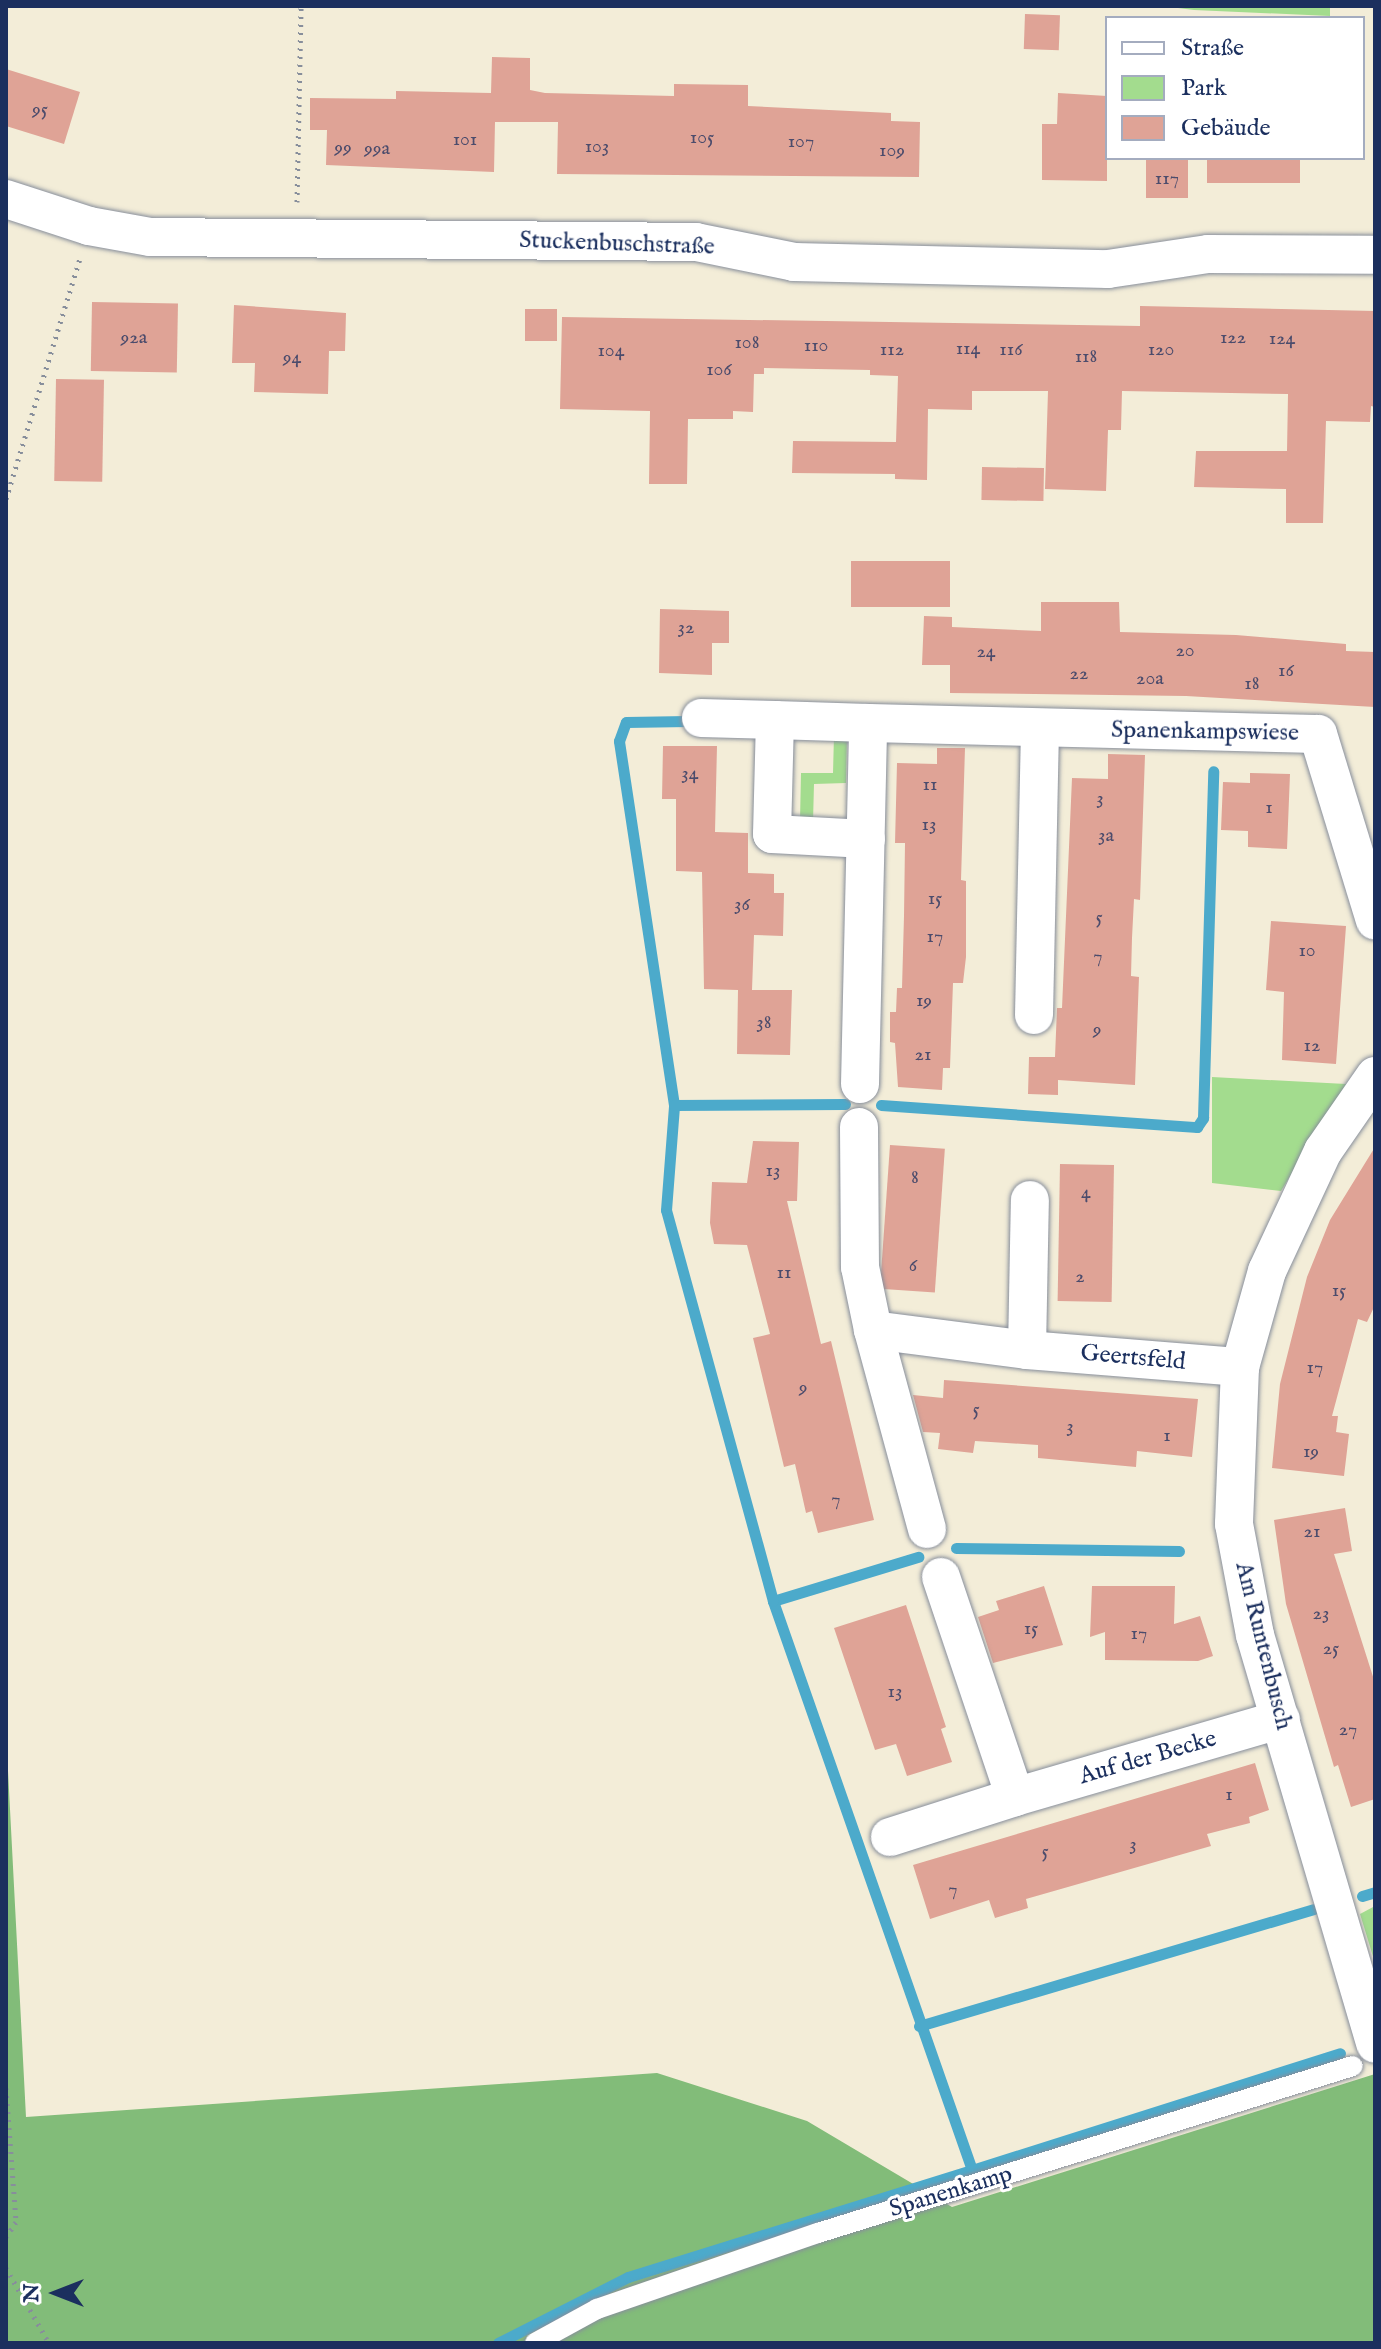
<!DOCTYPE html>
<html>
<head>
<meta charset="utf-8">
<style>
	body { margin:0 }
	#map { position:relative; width:1381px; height:2349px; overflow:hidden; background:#f3edd8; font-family:"IM FELL English",serif }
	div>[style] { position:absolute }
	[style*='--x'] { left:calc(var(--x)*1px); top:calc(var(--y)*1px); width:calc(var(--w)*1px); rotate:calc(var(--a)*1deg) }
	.green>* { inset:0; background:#a3dc8e }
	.forest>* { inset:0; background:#82bc79 }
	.stream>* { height:11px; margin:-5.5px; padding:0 5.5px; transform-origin:5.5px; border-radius:5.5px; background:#4caacb }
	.building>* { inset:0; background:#dfa396; transform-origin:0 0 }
	.path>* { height:5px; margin-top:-2.5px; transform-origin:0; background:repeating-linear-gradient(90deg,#878e9b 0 2px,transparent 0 8px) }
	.roads { filter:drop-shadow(0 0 2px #878e9b) drop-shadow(0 0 2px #878e9b) }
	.lane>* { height:20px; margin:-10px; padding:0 10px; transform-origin:10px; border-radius:10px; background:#fff }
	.street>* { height:38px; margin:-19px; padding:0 19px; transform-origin:19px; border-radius:19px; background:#fff }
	span { translate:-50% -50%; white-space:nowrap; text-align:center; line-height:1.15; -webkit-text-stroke:6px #fff; paint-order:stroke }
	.number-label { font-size:20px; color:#4c4c6c }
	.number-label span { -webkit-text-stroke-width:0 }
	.street-label { font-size:24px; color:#1b2f5e }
	.frame { position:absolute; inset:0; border:8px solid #1b2f5e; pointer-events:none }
	.legend { position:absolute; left:1105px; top:16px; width:260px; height:144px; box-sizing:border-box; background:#fff; border:2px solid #a4acbf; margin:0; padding:10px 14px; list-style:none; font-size:24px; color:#1b2f5e }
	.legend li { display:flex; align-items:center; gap:16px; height:40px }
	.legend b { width:40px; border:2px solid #a4acbf }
	.north { position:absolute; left:16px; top:2253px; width:80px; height:80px; -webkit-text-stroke:6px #fff; paint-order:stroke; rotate:270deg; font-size:22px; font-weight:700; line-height:32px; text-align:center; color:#1b2f5e }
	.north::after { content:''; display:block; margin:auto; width:28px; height:36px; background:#1b2f5e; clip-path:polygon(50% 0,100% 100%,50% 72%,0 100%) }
</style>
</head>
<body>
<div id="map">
	<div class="green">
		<div style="clip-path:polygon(1162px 6px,1330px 6px,1330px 16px,1194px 10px)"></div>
		<div style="clip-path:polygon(834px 735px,847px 735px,846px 783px,814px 784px,813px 822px,800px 821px,801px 773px,833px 773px)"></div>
		<div style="clip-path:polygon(1212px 1077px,1346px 1084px,1281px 1191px,1212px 1183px)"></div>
		<div style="clip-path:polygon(1375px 1906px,1375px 1963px,1360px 1914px)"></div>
	</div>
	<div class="forest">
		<div style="clip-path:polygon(6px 1732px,26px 2117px,657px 2073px,807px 2121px,952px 2207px,1375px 2074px,1375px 2343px,6px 2343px)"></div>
	</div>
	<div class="stream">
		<div style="--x:674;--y:1105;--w:368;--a:-98.6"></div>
		<div style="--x:619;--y:741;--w:20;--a:-70"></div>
		<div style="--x:626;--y:722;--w:62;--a:-0.9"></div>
		<div style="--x:881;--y:1105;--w:317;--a:4"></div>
		<div style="--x:1197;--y:1127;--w:11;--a:-56"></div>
		<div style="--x:1203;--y:1118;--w:347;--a:-88.3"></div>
		<div style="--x:956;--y:1548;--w:223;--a:0.8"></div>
		<div style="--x:773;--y:1601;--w:152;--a:-16.9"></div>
		<div style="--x:1362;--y:1896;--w:14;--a:-17"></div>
		<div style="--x:919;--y:2026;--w:411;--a:-16.5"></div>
		<div style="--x:972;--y:2170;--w:386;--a:-17.6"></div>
		<div style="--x:498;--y:2343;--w:146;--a:-26.9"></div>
		<div style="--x:628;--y:2277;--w:360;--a:-17.3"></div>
		<div style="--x:972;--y:2170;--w:603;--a:-109.28"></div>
		<div style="--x:773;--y:1601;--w:405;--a:-105.3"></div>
		<div style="--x:666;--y:1210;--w:105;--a:-85.6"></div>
		<div style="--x:674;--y:1105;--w:171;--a:-0.3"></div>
	</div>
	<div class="building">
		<div style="left:1025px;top:14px;width:35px;height:35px;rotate:2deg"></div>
		<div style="clip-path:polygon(492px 57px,530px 58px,530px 90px,545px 93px,674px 96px,674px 84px,748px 85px,748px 106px,891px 113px,891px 121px,920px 122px,919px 177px,557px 174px,558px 122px,495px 122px,494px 172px,326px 165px,327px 130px,310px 130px,310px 98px,396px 99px,396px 91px,491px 93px)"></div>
		<div style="clip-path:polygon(6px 69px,80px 92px,64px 144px,6px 126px)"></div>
		<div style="clip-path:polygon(1058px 93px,1107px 96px,1107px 181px,1042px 180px,1042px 124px,1057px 124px)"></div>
		<div style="left:1146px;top:158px;width:42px;height:40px"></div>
		<div style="left:1207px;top:158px;width:93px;height:25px"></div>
		<div style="left:92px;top:302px;width:86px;height:69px;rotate:1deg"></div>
		<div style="clip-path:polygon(234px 305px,346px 313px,345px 351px,329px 351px,328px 394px,254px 392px,255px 363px,232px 363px)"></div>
		<div style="clip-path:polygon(1140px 306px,1375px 311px,1375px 407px,1371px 406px,1370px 422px,1326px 421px,1323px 523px,1286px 523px,1286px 489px,1194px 487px,1196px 451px,1287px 451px,1288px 394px,1122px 391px,1121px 430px,1108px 430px,1106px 491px,1045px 489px,1048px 391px,972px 391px,972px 410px,928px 409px,927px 480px,895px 479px,895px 474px,792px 473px,793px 441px,896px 442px,898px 376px,870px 375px,870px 370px,764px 368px,764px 374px,754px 374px,753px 412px,733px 411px,733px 419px,688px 419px,687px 484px,649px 484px,650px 411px,560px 409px,562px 317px,1140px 326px)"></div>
		<div style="left:525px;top:309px;width:32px;height:32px"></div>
		<div style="left:56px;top:379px;width:48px;height:102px;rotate:1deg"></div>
		<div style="left:982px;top:467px;width:62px;height:33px;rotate:1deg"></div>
		<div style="left:851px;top:561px;width:99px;height:46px"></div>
		<div style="clip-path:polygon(1041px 602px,1119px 602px,1120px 632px,1236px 635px,1346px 644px,1346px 651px,1375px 652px,1375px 707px,1186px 696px,950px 693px,950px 665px,922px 665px,924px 616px,952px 617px,952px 627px,1041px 631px)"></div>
		<div style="clip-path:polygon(660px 609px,729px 611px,729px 643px,712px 643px,712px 675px,659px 673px)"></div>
		<div style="clip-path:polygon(663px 746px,717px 746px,715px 832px,748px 833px,748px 873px,774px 874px,774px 893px,784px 893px,783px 936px,754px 935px,752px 990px,792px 990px,790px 1055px,737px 1054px,738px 990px,704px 989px,702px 872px,676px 871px,676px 799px,662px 799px)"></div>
		<div style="clip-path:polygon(937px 748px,965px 748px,961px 880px,966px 881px,966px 957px,963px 983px,953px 983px,950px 1068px,943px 1068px,942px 1090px,898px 1087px,895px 1043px,890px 1042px,890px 1012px,896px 1012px,897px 988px,902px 988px,904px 916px,905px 843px,895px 843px,897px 763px,937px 764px)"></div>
		<div style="clip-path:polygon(1108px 754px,1145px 755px,1140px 900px,1134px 899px,1132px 938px,1131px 976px,1139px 977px,1135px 1085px,1058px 1080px,1058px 1095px,1028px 1094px,1029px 1057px,1055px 1057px,1057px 1008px,1062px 1008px,1072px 778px,1108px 779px)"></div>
		<div style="clip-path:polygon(1250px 773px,1290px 774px,1287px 849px,1248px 847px,1248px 831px,1221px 830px,1223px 782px,1250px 783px)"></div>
		<div style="clip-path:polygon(1271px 921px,1346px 926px,1336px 1064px,1282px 1060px,1284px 992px,1266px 990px)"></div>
		<div style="clip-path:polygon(753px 1141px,799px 1142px,797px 1201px,787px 1201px,821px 1344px,831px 1341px,874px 1520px,818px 1533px,812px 1511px,806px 1513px,795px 1464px,784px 1467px,753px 1338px,770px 1334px,747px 1245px,714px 1244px,710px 1223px,712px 1182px,747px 1183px)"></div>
		<div style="left:890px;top:1145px;width:55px;height:144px;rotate:4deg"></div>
		<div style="clip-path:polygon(1375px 1147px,1375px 1305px,1367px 1322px,1358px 1319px,1332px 1416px,1338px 1416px,1336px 1432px,1349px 1434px,1344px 1476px,1272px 1468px,1280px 1384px,1307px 1277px,1330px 1220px)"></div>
		<div style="left:1060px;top:1164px;width:54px;height:137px;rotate:1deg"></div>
		<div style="clip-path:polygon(944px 1380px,1198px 1399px,1192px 1457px,1137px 1451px,1136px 1467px,1038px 1458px,1038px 1445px,975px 1441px,973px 1453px,938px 1449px,940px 1433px,923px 1432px,913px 1395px,943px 1398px)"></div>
		<div style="clip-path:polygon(1345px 1508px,1352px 1551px,1334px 1554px,1375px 1683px,1375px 1799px,1351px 1807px,1338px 1765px,1334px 1767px,1286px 1604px,1274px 1520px)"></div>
		<div style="clip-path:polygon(1044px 1586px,1063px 1645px,993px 1663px,978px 1617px,999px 1610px,996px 1601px)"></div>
		<div style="clip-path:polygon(1092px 1586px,1175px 1586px,1174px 1624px,1200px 1616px,1213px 1656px,1198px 1661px,1105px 1660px,1105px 1632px,1090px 1637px)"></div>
		<div style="clip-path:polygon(906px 1605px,946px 1727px,941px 1729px,952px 1762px,907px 1776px,896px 1744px,875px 1750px,834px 1628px)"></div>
		<div style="clip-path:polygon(1255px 1763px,1269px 1810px,1249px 1817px,1250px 1823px,1207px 1834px,1211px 1846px,1026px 1899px,1028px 1908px,995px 1918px,989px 1900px,930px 1919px,913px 1865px)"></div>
	</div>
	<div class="path">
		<div style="--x:297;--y:202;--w:196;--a:-88.8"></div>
		<div style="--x:6;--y:499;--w:251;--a:-72.9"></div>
		<div style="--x:6;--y:2088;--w:134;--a:85.7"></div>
		<div style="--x:16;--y:2222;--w:18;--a:124"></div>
		<div style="--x:6;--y:2268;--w:86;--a:60.2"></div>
	</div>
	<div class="roads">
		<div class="lane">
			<div style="--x:535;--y:2343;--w:71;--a:-28.7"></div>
			<div style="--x:597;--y:2309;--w:234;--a:-19"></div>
			<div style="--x:818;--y:2233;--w:560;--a:-17.34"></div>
		</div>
		<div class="street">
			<div style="--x:6;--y:199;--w:87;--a:18"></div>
			<div style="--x:89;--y:226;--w:62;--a:10.2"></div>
			<div style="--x:150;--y:237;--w:546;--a:0.52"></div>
			<div style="--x:696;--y:242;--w:100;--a:11.5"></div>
			<div style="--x:794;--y:262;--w:314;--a:1.3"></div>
			<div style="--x:1108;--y:269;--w:101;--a:-8.5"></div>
			<div style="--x:1208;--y:254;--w:167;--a:0.3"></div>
			<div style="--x:701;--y:718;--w:74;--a:1.5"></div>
			<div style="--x:866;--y:839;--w:94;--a:-177"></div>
			<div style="--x:772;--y:834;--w:114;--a:-88.5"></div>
			<div style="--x:775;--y:720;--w:93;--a:1.8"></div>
			<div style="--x:1034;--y:1015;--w:285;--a:-88.8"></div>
			<div style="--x:1375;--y:1076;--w:91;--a:124.7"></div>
			<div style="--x:1323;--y:1151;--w:132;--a:115"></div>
			<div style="--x:1267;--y:1271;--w:100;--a:105.7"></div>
			<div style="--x:1240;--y:1367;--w:157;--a:92.2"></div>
			<div style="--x:1234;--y:1524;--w:113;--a:79.3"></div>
			<div style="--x:1255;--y:1635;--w:426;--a:73.6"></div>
			<div style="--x:860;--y:1084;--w:361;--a:-88.7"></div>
			<div style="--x:868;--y:723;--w:450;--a:1.4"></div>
			<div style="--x:1318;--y:734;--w:195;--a:73"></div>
			<div style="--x:859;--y:1127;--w:140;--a:89.6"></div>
			<div style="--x:860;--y:1267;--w:64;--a:78.3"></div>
			<div style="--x:1027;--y:1350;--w:150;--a:-88.9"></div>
			<div style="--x:927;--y:1529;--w:206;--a:-105.2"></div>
			<div style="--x:873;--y:1330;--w:155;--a:7.4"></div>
			<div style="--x:1027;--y:1350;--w:214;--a:4.6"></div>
			<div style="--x:941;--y:1577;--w:232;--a:71.4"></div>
			<div style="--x:1015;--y:1797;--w:277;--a:-16.3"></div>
			<div style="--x:890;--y:1837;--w:131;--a:-17.7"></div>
		</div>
	</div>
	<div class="number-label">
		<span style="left:40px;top:109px">95</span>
		<span style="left:702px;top:137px">105</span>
		<span style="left:465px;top:139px">101</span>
		<span style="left:801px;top:141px">107</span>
		<span style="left:597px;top:146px">103</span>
		<span style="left:343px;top:147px">99</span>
		<span style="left:377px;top:148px">99a</span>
		<span style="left:892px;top:150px">109</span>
		<span style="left:1167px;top:178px">117</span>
		<span style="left:134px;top:337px">92a</span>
		<span style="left:1233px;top:337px">122</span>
		<span style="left:1282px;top:338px">124</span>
		<span style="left:747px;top:342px">108</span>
		<span style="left:816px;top:345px">110</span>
		<span style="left:968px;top:348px">114</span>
		<span style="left:892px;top:349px">112</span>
		<span style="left:1011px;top:349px">116</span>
		<span style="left:1161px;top:349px">120</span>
		<span style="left:611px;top:350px">104</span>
		<span style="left:1086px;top:356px">118</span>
		<span style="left:292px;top:357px">94</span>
		<span style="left:719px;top:369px">106</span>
		<span style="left:686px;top:627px">32</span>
		<span style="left:1185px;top:650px">20</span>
		<span style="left:986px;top:651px">24</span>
		<span style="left:1286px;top:670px">16</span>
		<span style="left:1079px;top:673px">22</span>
		<span style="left:1150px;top:678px">20a</span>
		<span style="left:1252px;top:683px">18</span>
		<span style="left:690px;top:773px">34</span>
		<span style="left:930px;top:784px">11</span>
		<span style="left:1100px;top:798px">3</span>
		<span style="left:1269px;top:807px">1</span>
		<span style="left:929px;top:824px">13</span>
		<span style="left:1106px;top:835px">3a</span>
		<span style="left:935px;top:898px">15</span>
		<span style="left:742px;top:904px">36</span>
		<span style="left:1099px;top:917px">5</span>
		<span style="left:935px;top:936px">17</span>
		<span style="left:1307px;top:950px">10</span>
		<span style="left:1098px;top:956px">7</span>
		<span style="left:924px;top:1000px">19</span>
		<span style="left:764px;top:1022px">38</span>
		<span style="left:1097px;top:1029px">9</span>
		<span style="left:1312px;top:1045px">12</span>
		<span style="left:923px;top:1054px">21</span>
		<span style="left:773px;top:1170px">13</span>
		<span style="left:915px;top:1177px">8</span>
		<span style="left:1086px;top:1192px">4</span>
		<span style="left:913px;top:1265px">6</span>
		<span style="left:784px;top:1272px">11</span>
		<span style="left:1080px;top:1276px">2</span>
		<span style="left:1339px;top:1290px">15</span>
		<span style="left:1315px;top:1367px">17</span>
		<span style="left:803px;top:1387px">9</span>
		<span style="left:976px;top:1409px">5</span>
		<span style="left:1070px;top:1426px">3</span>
		<span style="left:1167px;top:1435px">1</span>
		<span style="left:1311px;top:1451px">19</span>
		<span style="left:836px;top:1499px">7</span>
		<span style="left:1312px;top:1531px">21</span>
		<span style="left:1321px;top:1613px">23</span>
		<span style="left:1031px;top:1628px">15</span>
		<span style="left:1139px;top:1633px">17</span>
		<span style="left:1331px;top:1648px">25</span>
		<span style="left:895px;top:1691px">13</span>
		<span style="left:1348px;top:1729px">27</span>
		<span style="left:1229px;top:1794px">1</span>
		<span style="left:1133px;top:1844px">3</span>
		<span style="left:1045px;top:1851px">5</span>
		<span style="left:953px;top:1889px">7</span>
	</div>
	<div class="street-label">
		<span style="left:617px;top:244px;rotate:2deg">Stuckenbuschstraße</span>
		<span style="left:1205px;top:732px;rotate:1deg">Spanenkampswiese</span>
		<span style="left:1133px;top:1358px;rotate:5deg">Geertsfeld</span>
		<span style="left:1263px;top:1646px;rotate:76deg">Am Runtenbusch</span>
		<span style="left:1148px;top:1758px;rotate:-16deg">Auf der Becke</span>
		<span style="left:951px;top:2192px;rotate:-17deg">Spanenkamp</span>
	</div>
	<div class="frame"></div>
	<ul class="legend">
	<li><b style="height:10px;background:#fff"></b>Straße</li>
	<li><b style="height:22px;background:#a3dc8e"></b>Park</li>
	<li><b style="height:22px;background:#dfa396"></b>Gebäude</li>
	</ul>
	<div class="north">N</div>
</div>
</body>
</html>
